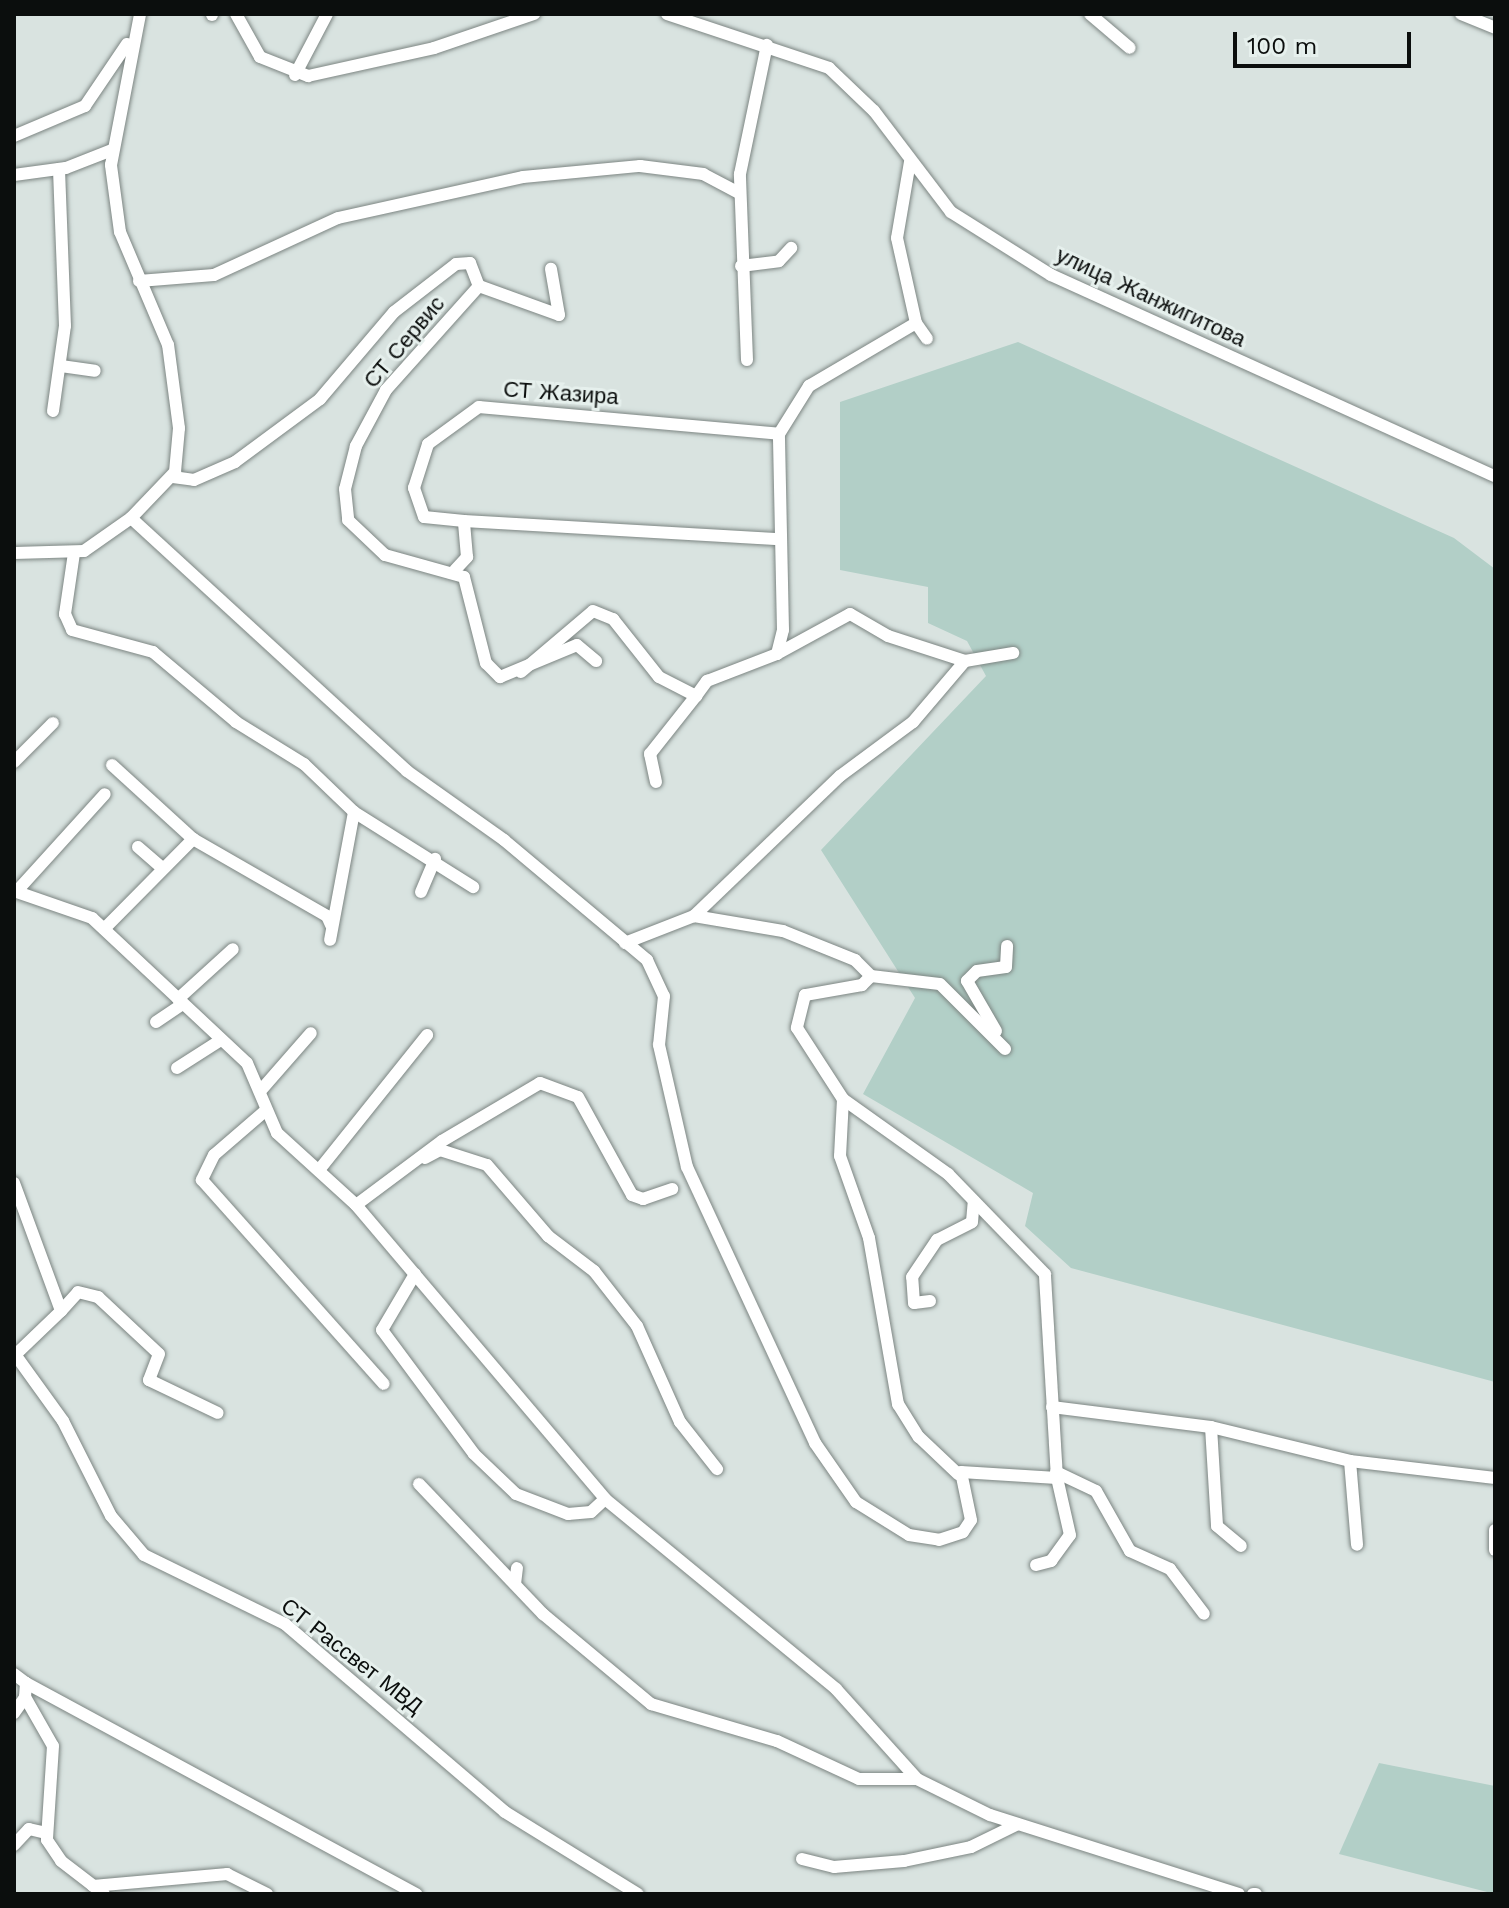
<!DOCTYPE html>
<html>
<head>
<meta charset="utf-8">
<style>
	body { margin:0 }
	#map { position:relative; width:1509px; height:1908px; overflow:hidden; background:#d9e3e0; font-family:"Work Sans",sans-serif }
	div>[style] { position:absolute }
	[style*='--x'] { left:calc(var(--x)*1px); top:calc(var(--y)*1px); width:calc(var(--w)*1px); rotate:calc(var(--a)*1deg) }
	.green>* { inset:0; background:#b2cfc7 }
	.roads { filter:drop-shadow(0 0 2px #7c8582) drop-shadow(0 0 2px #7c8582) }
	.street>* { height:12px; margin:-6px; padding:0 6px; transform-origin:6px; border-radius:6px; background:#fff }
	span { translate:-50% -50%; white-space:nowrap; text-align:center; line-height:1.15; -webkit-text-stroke:6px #e6f0ed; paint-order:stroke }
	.street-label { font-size:22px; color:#0b0e0d }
	.frame { position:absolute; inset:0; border:16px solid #0b0e0d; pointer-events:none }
	.scale { position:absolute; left:1233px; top:32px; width:178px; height:36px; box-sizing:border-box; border:4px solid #0b0e0d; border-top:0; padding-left:10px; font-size:24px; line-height:28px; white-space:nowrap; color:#0b0e0d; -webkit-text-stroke:6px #e6f0ed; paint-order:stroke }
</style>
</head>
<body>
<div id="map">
	<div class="green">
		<div style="clip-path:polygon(1018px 342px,1454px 538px,1495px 569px,1495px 1382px,1071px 1268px,1025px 1226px,1033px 1193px,863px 1094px,915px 998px,821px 850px,986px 676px,967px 641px,928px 623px,928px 587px,840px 570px,840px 402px)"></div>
		<div style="clip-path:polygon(1379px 1763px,1495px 1786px,1495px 1894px,1339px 1854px)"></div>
	</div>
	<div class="roads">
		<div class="street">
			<div style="--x:236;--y:14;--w:49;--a:60.8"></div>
			<div style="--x:260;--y:57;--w:52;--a:21.6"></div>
			<div style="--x:308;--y:76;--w:129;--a:-12.5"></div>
			<div style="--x:434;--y:48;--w:106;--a:-18.8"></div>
			<div style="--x:667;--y:14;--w:171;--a:18.4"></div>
			<div style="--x:829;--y:68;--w:62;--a:43.7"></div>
			<div style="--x:874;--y:111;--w:127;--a:52.7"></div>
			<div style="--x:951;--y:212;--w:118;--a:32.2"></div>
			<div style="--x:1051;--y:275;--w:487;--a:24.4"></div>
			<div style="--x:1090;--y:14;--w:52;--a:40.4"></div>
			<div style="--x:1461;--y:14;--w:37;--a:22"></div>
			<div style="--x:212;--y:15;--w:1;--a:-90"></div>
			<div style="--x:295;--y:75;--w:69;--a:-62.3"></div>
			<div style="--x:14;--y:136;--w:77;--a:-22.9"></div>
			<div style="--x:85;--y:106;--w:75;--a:-55.9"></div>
			<div style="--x:14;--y:175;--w:52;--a:-7.7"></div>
			<div style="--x:66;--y:168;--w:49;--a:-21.4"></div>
			<div style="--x:741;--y:266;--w:38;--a:-7"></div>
			<div style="--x:779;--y:261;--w:18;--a:-47"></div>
			<div style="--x:139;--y:281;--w:75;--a:-4.6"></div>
			<div style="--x:214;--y:275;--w:136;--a:-24.7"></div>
			<div style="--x:338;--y:218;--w:189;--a:-12.5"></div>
			<div style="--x:523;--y:177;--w:118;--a:-5.4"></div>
			<div style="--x:640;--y:166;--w:64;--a:7.2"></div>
			<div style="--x:703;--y:174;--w:41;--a:27.8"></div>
			<div style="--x:479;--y:286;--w:85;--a:19.9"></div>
			<div style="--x:559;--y:315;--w:47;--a:-99.9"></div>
			<div style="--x:916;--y:323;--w:19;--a:55"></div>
			<div style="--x:747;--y:360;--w:186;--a:-92.2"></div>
			<div style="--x:740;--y:174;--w:132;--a:-78.2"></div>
			<div style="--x:61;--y:366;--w:34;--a:8"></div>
			<div style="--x:53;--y:411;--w:86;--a:-82"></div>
			<div style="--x:65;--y:326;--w:157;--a:-92.2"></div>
			<div style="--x:173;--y:477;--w:21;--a:8"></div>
			<div style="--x:194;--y:480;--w:45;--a:-23.7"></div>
			<div style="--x:235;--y:462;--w:106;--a:-36.5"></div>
			<div style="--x:320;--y:399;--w:114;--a:-49.6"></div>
			<div style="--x:394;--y:312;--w:78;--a:-37.7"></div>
			<div style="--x:456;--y:264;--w:14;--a:-4"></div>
			<div style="--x:470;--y:263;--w:25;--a:69"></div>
			<div style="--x:479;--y:286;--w:140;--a:131.8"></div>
			<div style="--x:386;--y:390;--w:64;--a:118.2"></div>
			<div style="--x:356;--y:446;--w:44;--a:104.3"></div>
			<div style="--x:345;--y:489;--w:31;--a:84"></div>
			<div style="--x:348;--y:520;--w:51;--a:43.4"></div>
			<div style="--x:385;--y:555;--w:82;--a:15.6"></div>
			<div style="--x:464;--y:577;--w:89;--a:75.7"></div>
			<div style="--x:486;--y:663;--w:20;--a:45"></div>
			<div style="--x:500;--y:677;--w:83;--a:-22.6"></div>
			<div style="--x:577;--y:645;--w:25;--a:40"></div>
			<div style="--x:131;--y:518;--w:374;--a:42.5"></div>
			<div style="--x:407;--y:771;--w:119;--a:35.4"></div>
			<div style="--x:504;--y:840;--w:187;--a:40"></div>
			<div style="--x:647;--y:960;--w:40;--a:65"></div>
			<div style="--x:664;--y:996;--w:49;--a:95.8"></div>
			<div style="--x:659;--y:1045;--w:125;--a:77.1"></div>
			<div style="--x:687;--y:1167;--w:304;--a:65.1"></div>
			<div style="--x:815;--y:1443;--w:72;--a:55.2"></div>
			<div style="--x:856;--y:1502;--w:62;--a:31.9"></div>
			<div style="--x:909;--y:1535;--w:30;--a:9"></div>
			<div style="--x:939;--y:1540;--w:25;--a:-18"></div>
			<div style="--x:963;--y:1532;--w:14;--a:-56"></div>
			<div style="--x:971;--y:1520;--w:49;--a:-101.8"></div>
			<div style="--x:961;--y:1472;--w:96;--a:3.6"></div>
			<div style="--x:1057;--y:1478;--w:204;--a:-93.4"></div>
			<div style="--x:1045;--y:1274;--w:139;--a:-134.1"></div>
			<div style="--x:948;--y:1174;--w:129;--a:-144.5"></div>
			<div style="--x:464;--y:521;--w:316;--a:3.3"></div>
			<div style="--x:14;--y:553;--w:70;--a:-1.6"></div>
			<div style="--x:84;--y:551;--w:57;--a:-35.1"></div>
			<div style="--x:131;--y:518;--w:64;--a:-46.3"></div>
			<div style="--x:175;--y:472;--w:44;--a:-84.8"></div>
			<div style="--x:179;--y:428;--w:84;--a:-97.5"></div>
			<div style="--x:168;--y:345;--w:123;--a:-113"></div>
			<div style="--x:120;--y:232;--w:68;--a:-97.7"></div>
			<div style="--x:111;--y:165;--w:154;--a:-79.1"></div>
			<div style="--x:74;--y:553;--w:62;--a:98.4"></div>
			<div style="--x:65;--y:614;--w:17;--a:66"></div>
			<div style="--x:72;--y:630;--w:84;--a:15.2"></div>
			<div style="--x:153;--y:652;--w:109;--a:40.1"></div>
			<div style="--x:236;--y:722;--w:80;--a:31.7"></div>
			<div style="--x:304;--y:764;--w:69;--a:43.8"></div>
			<div style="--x:354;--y:812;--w:130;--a:100.6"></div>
			<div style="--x:455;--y:570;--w:18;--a:-47"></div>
			<div style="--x:467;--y:557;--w:36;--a:-95"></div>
			<div style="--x:464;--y:521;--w:40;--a:-174.3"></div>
			<div style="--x:424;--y:517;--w:31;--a:-109"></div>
			<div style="--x:414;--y:488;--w:46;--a:-72.3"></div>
			<div style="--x:428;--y:444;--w:63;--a:-36"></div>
			<div style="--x:479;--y:407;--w:301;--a:5.1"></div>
			<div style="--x:965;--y:661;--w:49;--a:-9.5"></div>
			<div style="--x:521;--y:672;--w:94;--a:-40.3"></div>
			<div style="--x:593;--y:611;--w:22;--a:22"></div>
			<div style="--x:613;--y:619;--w:74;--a:51.6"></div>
			<div style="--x:659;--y:677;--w:42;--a:27.2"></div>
			<div style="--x:696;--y:696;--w:19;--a:-54"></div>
			<div style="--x:707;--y:681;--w:75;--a:-21.1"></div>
			<div style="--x:777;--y:654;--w:25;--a:-76"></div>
			<div style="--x:783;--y:630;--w:196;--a:-91.2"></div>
			<div style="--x:779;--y:434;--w:57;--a:-58"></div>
			<div style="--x:809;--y:386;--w:124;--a:-30.5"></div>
			<div style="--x:916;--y:323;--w:87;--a:-102.6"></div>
			<div style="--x:897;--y:238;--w:77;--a:-80.3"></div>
			<div style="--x:14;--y:762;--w:55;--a:-45"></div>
			<div style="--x:112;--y:765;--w:110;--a:42.4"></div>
			<div style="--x:193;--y:839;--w:155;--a:29.9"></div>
			<div style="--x:327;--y:916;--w:10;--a:66"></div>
			<div style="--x:656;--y:782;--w:29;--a:-102"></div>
			<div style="--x:650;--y:754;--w:74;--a:-51.6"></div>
			<div style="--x:354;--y:812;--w:141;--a:32.2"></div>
			<div style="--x:138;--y:847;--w:33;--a:41"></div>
			<div style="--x:14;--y:891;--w:83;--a:19.1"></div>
			<div style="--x:92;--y:918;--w:212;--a:43.1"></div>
			<div style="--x:247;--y:1063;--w:76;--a:66.8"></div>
			<div style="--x:277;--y:1133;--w:107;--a:42.3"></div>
			<div style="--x:356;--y:1205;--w:385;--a:49.7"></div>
			<div style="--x:605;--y:1499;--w:299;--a:39.4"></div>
			<div style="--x:836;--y:1689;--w:121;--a:48"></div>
			<div style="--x:16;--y:892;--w:132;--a:-47.8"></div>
			<div style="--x:421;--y:892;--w:36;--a:-67"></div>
			<div style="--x:694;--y:916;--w:90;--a:9.6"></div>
			<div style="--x:783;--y:931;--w:78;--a:21.9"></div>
			<div style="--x:855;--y:960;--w:23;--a:45"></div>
			<div style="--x:871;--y:976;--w:13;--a:135"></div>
			<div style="--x:862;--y:985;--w:58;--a:170"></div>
			<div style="--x:805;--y:995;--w:34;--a:104"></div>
			<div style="--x:797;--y:1028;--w:85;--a:57.1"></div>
			<div style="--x:843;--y:1099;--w:57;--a:93"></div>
			<div style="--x:840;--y:1156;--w:87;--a:70.5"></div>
			<div style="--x:869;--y:1238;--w:169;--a:80.1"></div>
			<div style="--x:898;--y:1404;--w:39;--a:58"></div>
			<div style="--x:919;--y:1437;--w:54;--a:43.5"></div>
			<div style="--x:104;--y:929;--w:127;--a:-45.3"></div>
			<div style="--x:625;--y:943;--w:74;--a:-21.4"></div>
			<div style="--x:694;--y:916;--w:202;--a:-43.8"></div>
			<div style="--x:840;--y:776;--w:91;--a:-36.5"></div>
			<div style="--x:913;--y:722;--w:80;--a:-49.6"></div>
			<div style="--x:965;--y:661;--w:81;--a:-162"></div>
			<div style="--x:888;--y:636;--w:44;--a:-149.9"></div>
			<div style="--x:850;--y:614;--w:83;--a:151.3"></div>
			<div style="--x:871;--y:976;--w:69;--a:6.6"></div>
			<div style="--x:940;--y:984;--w:92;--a:45"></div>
			<div style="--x:178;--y:999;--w:74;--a:-42.3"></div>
			<div style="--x:156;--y:1022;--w:32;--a:-34"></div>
			<div style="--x:996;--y:1031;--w:58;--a:-120.1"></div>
			<div style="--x:967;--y:981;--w:14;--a:-45"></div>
			<div style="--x:977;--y:971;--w:29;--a:-8"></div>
			<div style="--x:1006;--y:967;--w:21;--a:-87"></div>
			<div style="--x:177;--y:1068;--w:52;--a:-32.5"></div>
			<div style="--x:262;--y:1089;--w:74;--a:-48.8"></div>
			<div style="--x:265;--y:1111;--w:67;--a:139.2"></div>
			<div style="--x:214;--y:1155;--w:28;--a:116"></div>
			<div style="--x:202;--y:1180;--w:273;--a:48.3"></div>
			<div style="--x:425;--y:1158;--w:17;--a:-28"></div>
			<div style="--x:440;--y:1150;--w:49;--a:17.7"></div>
			<div style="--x:487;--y:1165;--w:94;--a:49.3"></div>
			<div style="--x:548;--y:1236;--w:58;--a:37.3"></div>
			<div style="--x:594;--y:1271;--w:70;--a:52"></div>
			<div style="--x:637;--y:1326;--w:105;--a:65.9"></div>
			<div style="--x:680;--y:1422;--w:60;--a:51.8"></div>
			<div style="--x:319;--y:1170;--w:173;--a:-51.3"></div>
			<div style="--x:14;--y:1183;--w:136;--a:69.8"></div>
			<div style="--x:61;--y:1311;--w:65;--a:136.2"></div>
			<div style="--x:356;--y:1205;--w:107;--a:-36.7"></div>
			<div style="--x:442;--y:1141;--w:114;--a:-30.6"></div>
			<div style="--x:540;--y:1083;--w:40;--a:20.2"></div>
			<div style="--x:578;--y:1097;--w:112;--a:61.1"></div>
			<div style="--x:632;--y:1195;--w:12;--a:20"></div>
			<div style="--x:643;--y:1199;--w:31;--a:-19"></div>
			<div style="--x:415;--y:1274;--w:65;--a:120.5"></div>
			<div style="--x:382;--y:1330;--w:154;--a:53.4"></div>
			<div style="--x:474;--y:1454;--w:58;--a:43.6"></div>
			<div style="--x:516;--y:1494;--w:56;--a:21"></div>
			<div style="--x:568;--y:1514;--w:23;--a:-5"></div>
			<div style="--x:591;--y:1512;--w:19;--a:-43"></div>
			<div style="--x:930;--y:1301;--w:16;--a:173"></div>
			<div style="--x:914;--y:1303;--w:26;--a:-94"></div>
			<div style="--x:912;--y:1277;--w:45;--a:-56"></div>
			<div style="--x:937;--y:1240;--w:39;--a:-27"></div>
			<div style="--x:972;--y:1222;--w:21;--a:-85"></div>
			<div style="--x:61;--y:1311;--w:25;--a:-48"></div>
			<div style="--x:78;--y:1292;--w:21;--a:14"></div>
			<div style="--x:98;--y:1297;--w:83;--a:43.1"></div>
			<div style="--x:159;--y:1354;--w:28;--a:111"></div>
			<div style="--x:149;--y:1380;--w:76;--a:25.6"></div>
			<div style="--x:14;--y:1353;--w:84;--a:54.2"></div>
			<div style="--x:63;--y:1421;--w:106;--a:63.2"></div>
			<div style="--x:111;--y:1516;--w:51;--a:49.8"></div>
			<div style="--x:144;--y:1555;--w:157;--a:26.1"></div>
			<div style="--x:285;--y:1624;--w:289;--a:40.5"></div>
			<div style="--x:505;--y:1812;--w:156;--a:31.7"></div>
			<div style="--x:1052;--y:1407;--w:160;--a:7.2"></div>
			<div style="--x:1211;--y:1427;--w:143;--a:13.7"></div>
			<div style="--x:1350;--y:1461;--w:146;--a:6.7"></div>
			<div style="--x:1211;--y:1427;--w:99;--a:86.5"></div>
			<div style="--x:1217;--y:1526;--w:31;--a:40"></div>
			<div style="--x:1350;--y:1461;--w:84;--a:85.2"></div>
			<div style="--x:1056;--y:1472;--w:44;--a:25.4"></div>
			<div style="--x:1096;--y:1491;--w:69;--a:60.5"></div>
			<div style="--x:1130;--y:1551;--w:44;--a:24.2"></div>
			<div style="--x:1170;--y:1569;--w:56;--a:52.9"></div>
			<div style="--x:419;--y:1484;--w:180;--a:46.4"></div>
			<div style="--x:543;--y:1614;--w:141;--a:39.8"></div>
			<div style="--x:651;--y:1704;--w:131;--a:16.4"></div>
			<div style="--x:777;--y:1741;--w:90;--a:24.9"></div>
			<div style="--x:859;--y:1779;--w:58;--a:0"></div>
			<div style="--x:917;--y:1779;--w:81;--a:26.3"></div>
			<div style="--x:990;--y:1815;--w:261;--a:17.6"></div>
			<div style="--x:1495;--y:1530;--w:20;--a:90"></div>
			<div style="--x:1036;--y:1565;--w:16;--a:-15"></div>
			<div style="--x:1051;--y:1561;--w:32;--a:-54"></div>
			<div style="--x:1070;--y:1535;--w:58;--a:-102.8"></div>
			<div style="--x:515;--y:1584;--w:16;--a:-83"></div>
			<div style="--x:14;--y:1674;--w:15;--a:37"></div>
			<div style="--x:26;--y:1683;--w:14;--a:94"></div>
			<div style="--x:25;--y:1697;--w:56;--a:60.3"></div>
			<div style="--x:53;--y:1746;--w:94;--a:93.7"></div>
			<div style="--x:47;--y:1840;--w:25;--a:56"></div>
			<div style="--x:61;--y:1861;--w:54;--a:37.5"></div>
			<div style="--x:26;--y:1683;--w:444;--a:28.4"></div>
			<div style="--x:14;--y:1713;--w:19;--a:-55"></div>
			<div style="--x:14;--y:1845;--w:22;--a:-47"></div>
			<div style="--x:29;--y:1829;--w:17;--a:13"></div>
			<div style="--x:802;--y:1859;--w:33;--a:14"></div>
			<div style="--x:834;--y:1867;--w:70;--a:-4.9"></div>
			<div style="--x:904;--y:1861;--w:68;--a:-11.8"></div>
			<div style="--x:971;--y:1847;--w:52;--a:-26.1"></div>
			<div style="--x:93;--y:1886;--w:135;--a:-5.1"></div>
			<div style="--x:227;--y:1874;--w:45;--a:26.6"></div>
			<div style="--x:1253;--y:1894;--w:3;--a:0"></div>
		</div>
	</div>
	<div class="street-label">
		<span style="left:1151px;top:297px;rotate:25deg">улица Жанжигитова</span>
		<span style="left:404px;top:342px;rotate:-50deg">СТ Сервис</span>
		<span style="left:561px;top:393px;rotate:4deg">СТ Жазира</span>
		<span style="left:352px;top:1656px;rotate:38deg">СТ Рассвет МВД</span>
	</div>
	<div class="frame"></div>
	<div class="scale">100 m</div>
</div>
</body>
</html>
